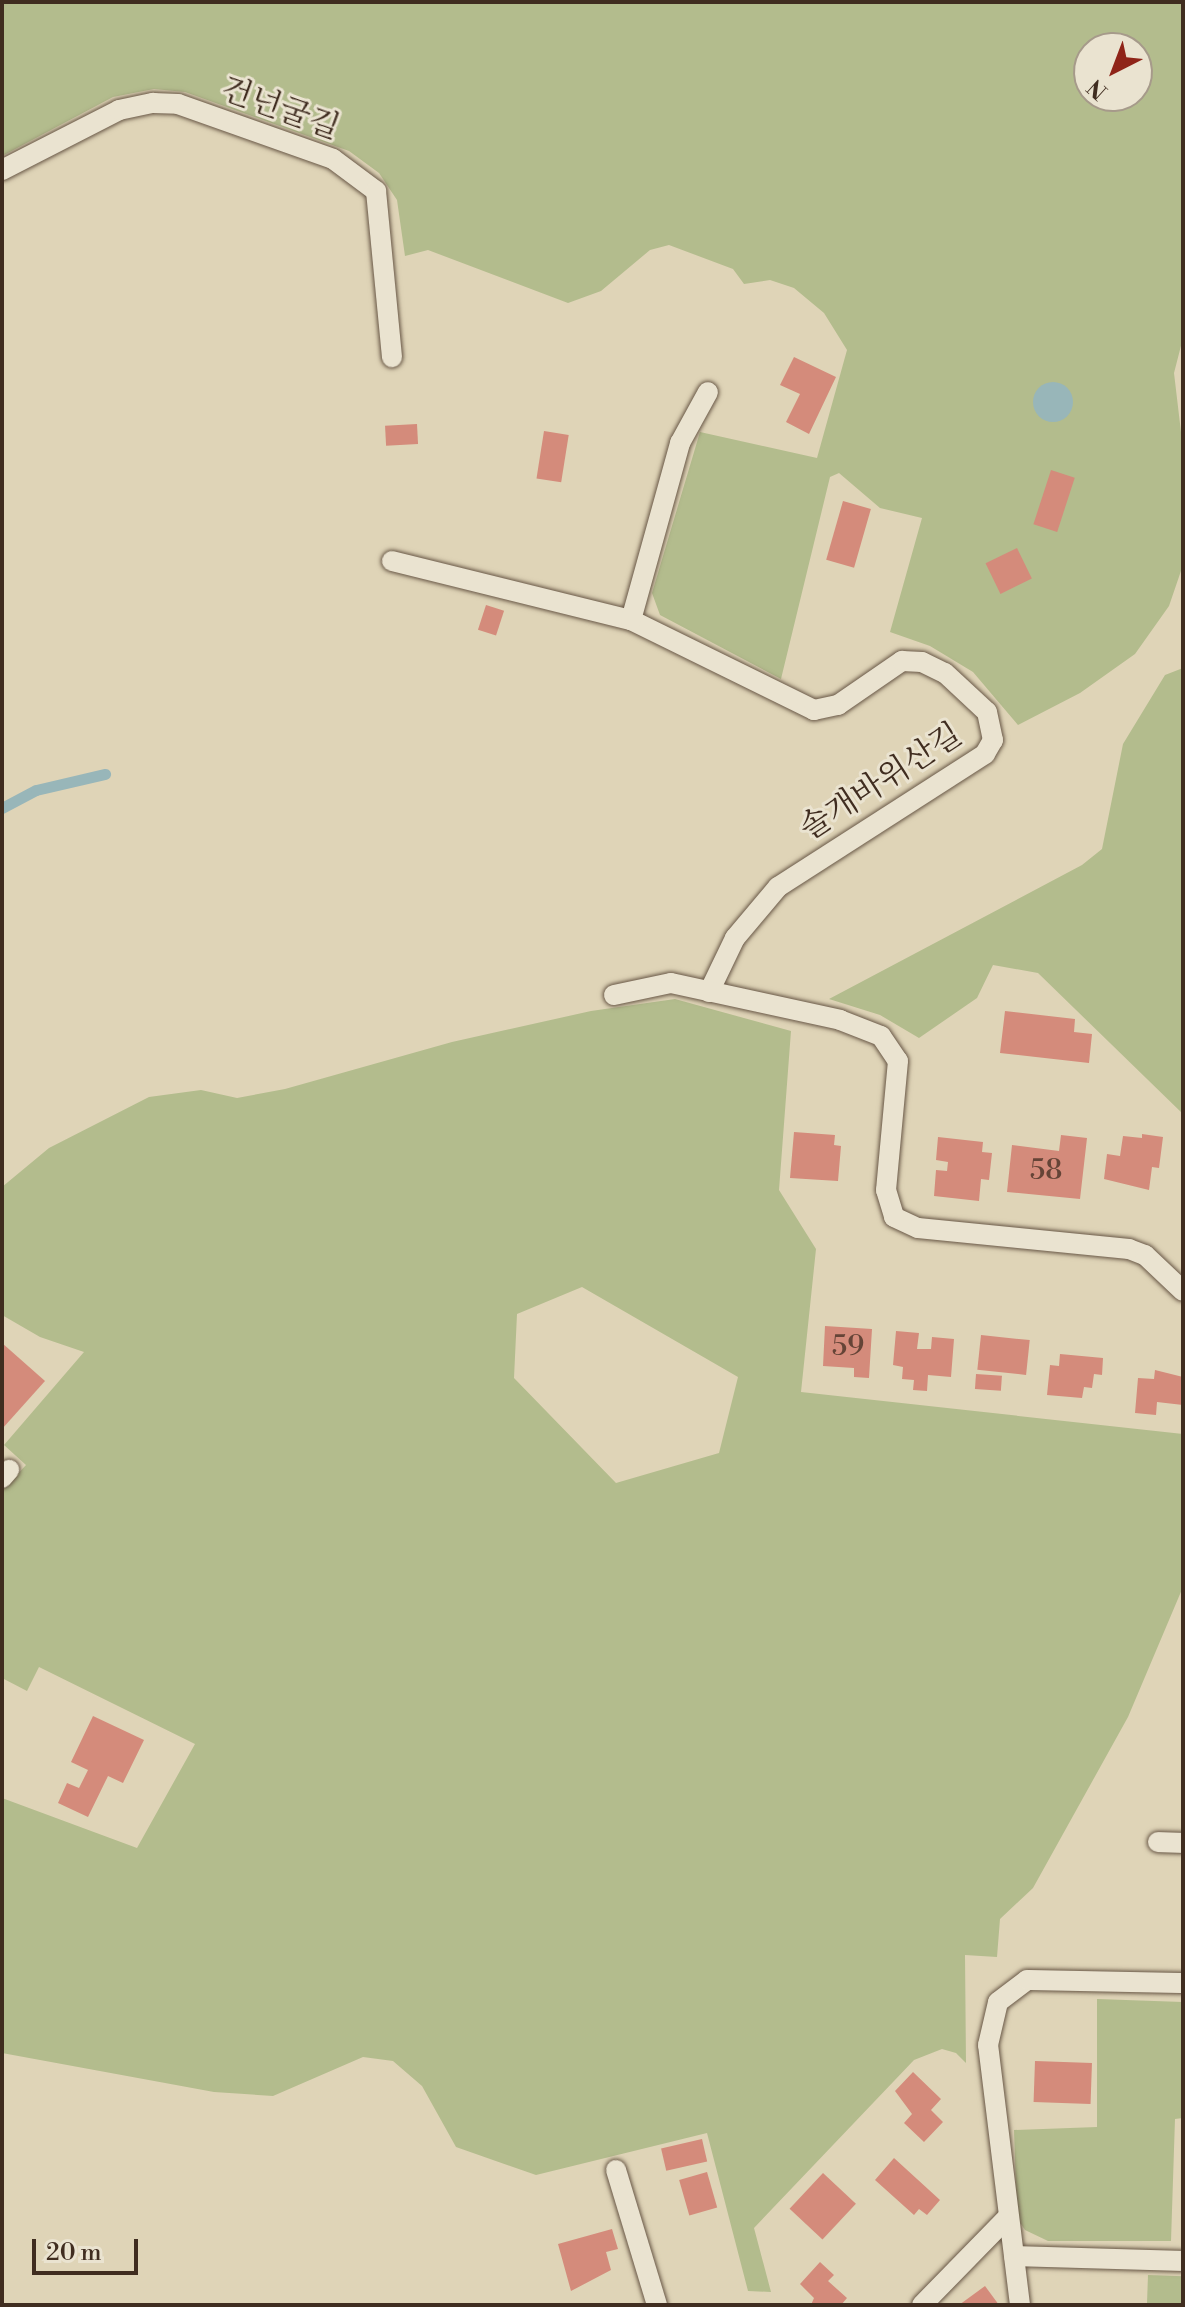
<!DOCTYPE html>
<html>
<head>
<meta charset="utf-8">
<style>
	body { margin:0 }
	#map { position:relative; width:1185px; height:2307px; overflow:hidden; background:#dfd4b7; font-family:"Libre Bodoni","Noto Serif KR",serif }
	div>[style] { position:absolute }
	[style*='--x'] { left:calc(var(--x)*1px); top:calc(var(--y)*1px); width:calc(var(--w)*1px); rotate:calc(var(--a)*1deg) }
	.green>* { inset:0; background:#b3bc8d; transform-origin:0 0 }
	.water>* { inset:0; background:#98b6b9 }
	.round { border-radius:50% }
	.stream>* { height:11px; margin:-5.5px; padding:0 5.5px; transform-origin:5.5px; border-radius:5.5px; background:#98b6b9 }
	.building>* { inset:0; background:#d48b7b; transform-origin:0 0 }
	.roads { filter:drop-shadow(0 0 2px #685746) drop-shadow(0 0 2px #685746) }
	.service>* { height:20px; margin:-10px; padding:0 10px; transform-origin:10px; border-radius:10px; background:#eae3d0 }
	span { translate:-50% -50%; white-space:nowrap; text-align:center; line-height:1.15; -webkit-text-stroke:6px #eae3d0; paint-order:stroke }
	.number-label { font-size:28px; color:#654437 }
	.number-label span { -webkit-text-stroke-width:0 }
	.street-label { font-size:32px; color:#402d20 }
	.frame { position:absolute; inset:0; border:4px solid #402d20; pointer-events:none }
	.north { position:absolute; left:1073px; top:32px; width:80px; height:80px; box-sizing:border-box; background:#eae3d0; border:2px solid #a69a8a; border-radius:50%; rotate:222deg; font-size:22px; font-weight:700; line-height:32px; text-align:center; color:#402d20 }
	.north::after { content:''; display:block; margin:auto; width:28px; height:36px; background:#8f2418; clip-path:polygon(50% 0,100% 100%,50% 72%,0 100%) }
	.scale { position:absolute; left:32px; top:2239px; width:106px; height:36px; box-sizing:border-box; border:4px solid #402d20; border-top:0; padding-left:10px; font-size:24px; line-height:28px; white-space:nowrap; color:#402d20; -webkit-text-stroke:6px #eae3d0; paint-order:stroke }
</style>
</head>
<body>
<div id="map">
	<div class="green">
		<div style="clip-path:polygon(evenodd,2px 2px,1183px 2px,1183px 338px,1174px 373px,1183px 449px,1183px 565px,1169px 606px,1135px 654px,1080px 693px,1018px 725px,973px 672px,930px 646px,890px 632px,922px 518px,880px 508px,839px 473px,830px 477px,781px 679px,660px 615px,652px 593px,700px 432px,817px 458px,847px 350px,824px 313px,794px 288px,770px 280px,744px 284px,733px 269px,669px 245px,650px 250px,601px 291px,568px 303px,428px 250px,405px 256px,397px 200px,379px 173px,349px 151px,185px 92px,154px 89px,113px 97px,2px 156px,2px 2px,1089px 48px,1137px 48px,1137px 96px,1089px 96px,1089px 48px)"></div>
		<div style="clip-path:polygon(1183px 668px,1183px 1114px,1038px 973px,993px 965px,977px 998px,919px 1038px,880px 1015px,829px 999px,1082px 865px,1102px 849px,1123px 744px,1165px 675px)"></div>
		<div style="clip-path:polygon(evenodd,675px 999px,791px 1031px,779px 1190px,816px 1249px,801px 1392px,1183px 1434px,1183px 1587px,1128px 1717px,1033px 1888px,1000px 1919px,997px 1957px,965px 1955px,966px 2063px,956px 2053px,942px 2049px,914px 2060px,754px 2228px,771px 2292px,748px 2291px,707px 2133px,536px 2175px,456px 2147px,422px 2086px,393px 2061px,363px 2057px,273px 2096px,214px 2092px,2px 2053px,2px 1798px,137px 1848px,195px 1744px,39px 1667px,27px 1691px,2px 1678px,2px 1491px,26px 1465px,4px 1445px,84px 1352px,40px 1337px,2px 1315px,2px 1187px,49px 1148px,149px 1097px,201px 1090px,237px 1098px,285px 1089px,452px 1042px,591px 1011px,675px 999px,582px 1287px,738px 1377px,719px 1453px,616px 1483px,514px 1378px,517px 1314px,582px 1287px)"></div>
		<div style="clip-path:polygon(1097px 1999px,1183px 2002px,1183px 2118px,1175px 2119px,1171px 2241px,1048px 2241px,1025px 2230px,1017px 2218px,1014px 2130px,1097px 2127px)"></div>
		<div style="left:1148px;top:2275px;width:35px;height:30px;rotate:2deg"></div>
	</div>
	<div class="water">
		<div class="round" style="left:1033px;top:382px;width:40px;height:40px"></div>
	</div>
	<div class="stream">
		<div style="--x:2;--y:808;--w:38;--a:-28"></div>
		<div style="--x:36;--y:790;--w:71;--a:-13.1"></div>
	</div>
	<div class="building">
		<div style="clip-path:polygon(794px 357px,836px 377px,809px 434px,786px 422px,800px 394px,780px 385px)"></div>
		<div style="left:417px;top:424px;width:20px;height:32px;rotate:87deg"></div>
		<div style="left:544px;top:431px;width:25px;height:48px;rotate:9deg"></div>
		<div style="left:1051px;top:470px;width:25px;height:57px;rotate:18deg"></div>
		<div style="left:843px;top:501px;width:29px;height:61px;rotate:16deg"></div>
		<div style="left:1017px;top:548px;width:34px;height:35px;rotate:64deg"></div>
		<div style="left:486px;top:605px;width:19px;height:26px;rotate:18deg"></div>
		<div style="clip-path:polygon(1005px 1011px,1075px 1019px,1074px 1032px,1092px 1034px,1089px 1063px,1000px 1053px)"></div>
		<div style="clip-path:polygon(794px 1132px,835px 1135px,834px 1145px,841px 1146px,838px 1181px,790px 1178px)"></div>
		<div style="clip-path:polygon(1142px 1134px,1163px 1137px,1159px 1168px,1152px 1167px,1149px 1190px,1104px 1179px,1107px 1154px,1120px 1156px,1123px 1136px,1142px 1138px)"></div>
		<div style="clip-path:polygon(1061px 1135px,1087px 1138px,1080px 1199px,1007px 1192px,1012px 1145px,1059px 1151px)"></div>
		<div style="clip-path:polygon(938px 1137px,983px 1142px,982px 1152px,992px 1153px,989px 1180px,981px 1179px,979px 1201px,934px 1196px,936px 1170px,947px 1171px,948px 1162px,936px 1160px)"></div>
		<div style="clip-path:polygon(825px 1326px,872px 1329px,869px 1378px,854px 1377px,854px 1368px,823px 1366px)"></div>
		<div style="clip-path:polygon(896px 1331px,919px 1333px,917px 1349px,931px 1349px,932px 1337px,954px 1339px,951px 1377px,928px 1375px,927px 1391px,913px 1390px,914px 1380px,902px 1379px,903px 1367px,893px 1365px)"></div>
		<div style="left:981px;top:1335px;width:49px;height:35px;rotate:6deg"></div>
		<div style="clip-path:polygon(2px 1343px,45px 1381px,2px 1429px)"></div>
		<div style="clip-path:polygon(1060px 1354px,1103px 1358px,1102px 1375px,1094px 1374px,1092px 1388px,1084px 1387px,1082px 1398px,1047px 1395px,1050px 1365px,1059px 1366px)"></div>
		<div style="clip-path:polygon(1155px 1370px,1183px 1377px,1183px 1405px,1157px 1402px,1156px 1415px,1135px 1413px,1138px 1378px,1154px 1379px)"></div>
		<div style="left:976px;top:1374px;width:26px;height:15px;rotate:4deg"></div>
		<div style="clip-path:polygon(93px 1716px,144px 1740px,123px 1783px,108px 1776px,88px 1817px,58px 1803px,67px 1783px,79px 1788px,88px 1770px,71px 1762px)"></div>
		<div style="left:1035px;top:2061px;width:57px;height:41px;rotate:2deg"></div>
		<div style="clip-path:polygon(913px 2072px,941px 2099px,931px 2110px,943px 2122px,924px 2142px,904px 2123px,912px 2114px,895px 2091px)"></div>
		<div style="left:702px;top:2139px;width:23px;height:42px;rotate:77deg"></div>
		<div style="clip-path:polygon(894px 2158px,940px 2200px,927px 2215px,919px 2209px,914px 2215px,875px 2180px)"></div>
		<div style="left:707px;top:2172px;width:37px;height:29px;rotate:74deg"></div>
		<div style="left:823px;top:2173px;width:45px;height:49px;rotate:43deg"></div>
		<div style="clip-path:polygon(612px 2229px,618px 2249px,606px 2252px,611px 2270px,571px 2291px,558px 2244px)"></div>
		<div style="clip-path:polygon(820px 2262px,834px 2275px,828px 2281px,847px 2298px,841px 2305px,811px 2305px,814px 2298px,800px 2284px)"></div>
		<div style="clip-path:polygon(985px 2286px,999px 2305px,959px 2305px)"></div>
	</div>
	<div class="roads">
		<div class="service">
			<div style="--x:2;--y:170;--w:131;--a:-27.1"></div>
			<div style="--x:119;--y:110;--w:35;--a:-12"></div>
			<div style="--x:153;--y:103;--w:25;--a:2"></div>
			<div style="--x:178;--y:104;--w:164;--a:19.5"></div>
			<div style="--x:333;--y:159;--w:54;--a:36.7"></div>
			<div style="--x:376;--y:191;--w:167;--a:84.5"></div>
			<div style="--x:392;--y:561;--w:246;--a:13.9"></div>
			<div style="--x:631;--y:620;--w:204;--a:26.2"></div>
			<div style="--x:814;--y:710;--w:25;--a:-12"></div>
			<div style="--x:838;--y:705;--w:78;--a:-34.5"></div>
			<div style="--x:902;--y:661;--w:20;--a:3"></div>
			<div style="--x:922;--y:662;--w:25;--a:26"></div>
			<div style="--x:945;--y:673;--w:57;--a:42.9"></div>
			<div style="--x:987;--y:712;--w:29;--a:78"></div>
			<div style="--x:993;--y:740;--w:16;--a:120"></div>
			<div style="--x:985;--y:754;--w:246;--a:147.3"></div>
			<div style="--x:778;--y:887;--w:67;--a:130.1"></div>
			<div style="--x:735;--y:938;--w:60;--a:115.7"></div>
			<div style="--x:631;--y:620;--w:184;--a:-74.5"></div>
			<div style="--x:680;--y:443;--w:58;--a:-61.2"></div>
			<div style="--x:614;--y:995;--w:58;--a:-11.9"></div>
			<div style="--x:671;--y:983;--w:173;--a:12.3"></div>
			<div style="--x:840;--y:1020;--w:44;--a:21.3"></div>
			<div style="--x:881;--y:1036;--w:30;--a:56"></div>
			<div style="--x:898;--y:1061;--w:130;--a:95.3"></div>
			<div style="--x:886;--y:1190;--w:28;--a:73"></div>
			<div style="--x:894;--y:1217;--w:26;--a:25"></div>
			<div style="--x:918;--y:1228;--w:212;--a:5.7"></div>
			<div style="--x:1129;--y:1249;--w:17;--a:21"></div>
			<div style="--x:1145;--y:1255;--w:52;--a:43.5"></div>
			<div style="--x:2;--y:1478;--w:11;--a:-49"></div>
			<div style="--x:1158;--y:1842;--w:25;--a:2"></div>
			<div style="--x:616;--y:2170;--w:141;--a:73.1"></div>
			<div style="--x:1014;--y:2256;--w:169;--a:1.7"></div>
			<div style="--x:922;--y:2305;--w:124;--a:-45.7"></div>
			<div style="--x:1020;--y:2305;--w:262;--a:-97"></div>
			<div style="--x:988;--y:2045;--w:44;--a:-76.9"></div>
			<div style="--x:998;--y:2002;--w:36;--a:-37"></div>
			<div style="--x:1027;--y:1980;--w:156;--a:1.1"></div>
		</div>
	</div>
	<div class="number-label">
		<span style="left:1046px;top:1171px">58</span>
		<span style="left:848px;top:1347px">59</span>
	</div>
	<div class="street-label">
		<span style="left:280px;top:109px;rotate:20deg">건넌굴길</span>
		<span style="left:881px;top:782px;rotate:-33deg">솔개바위산길</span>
	</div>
	<div class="frame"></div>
	<div class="north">N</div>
	<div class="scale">20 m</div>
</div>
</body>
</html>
